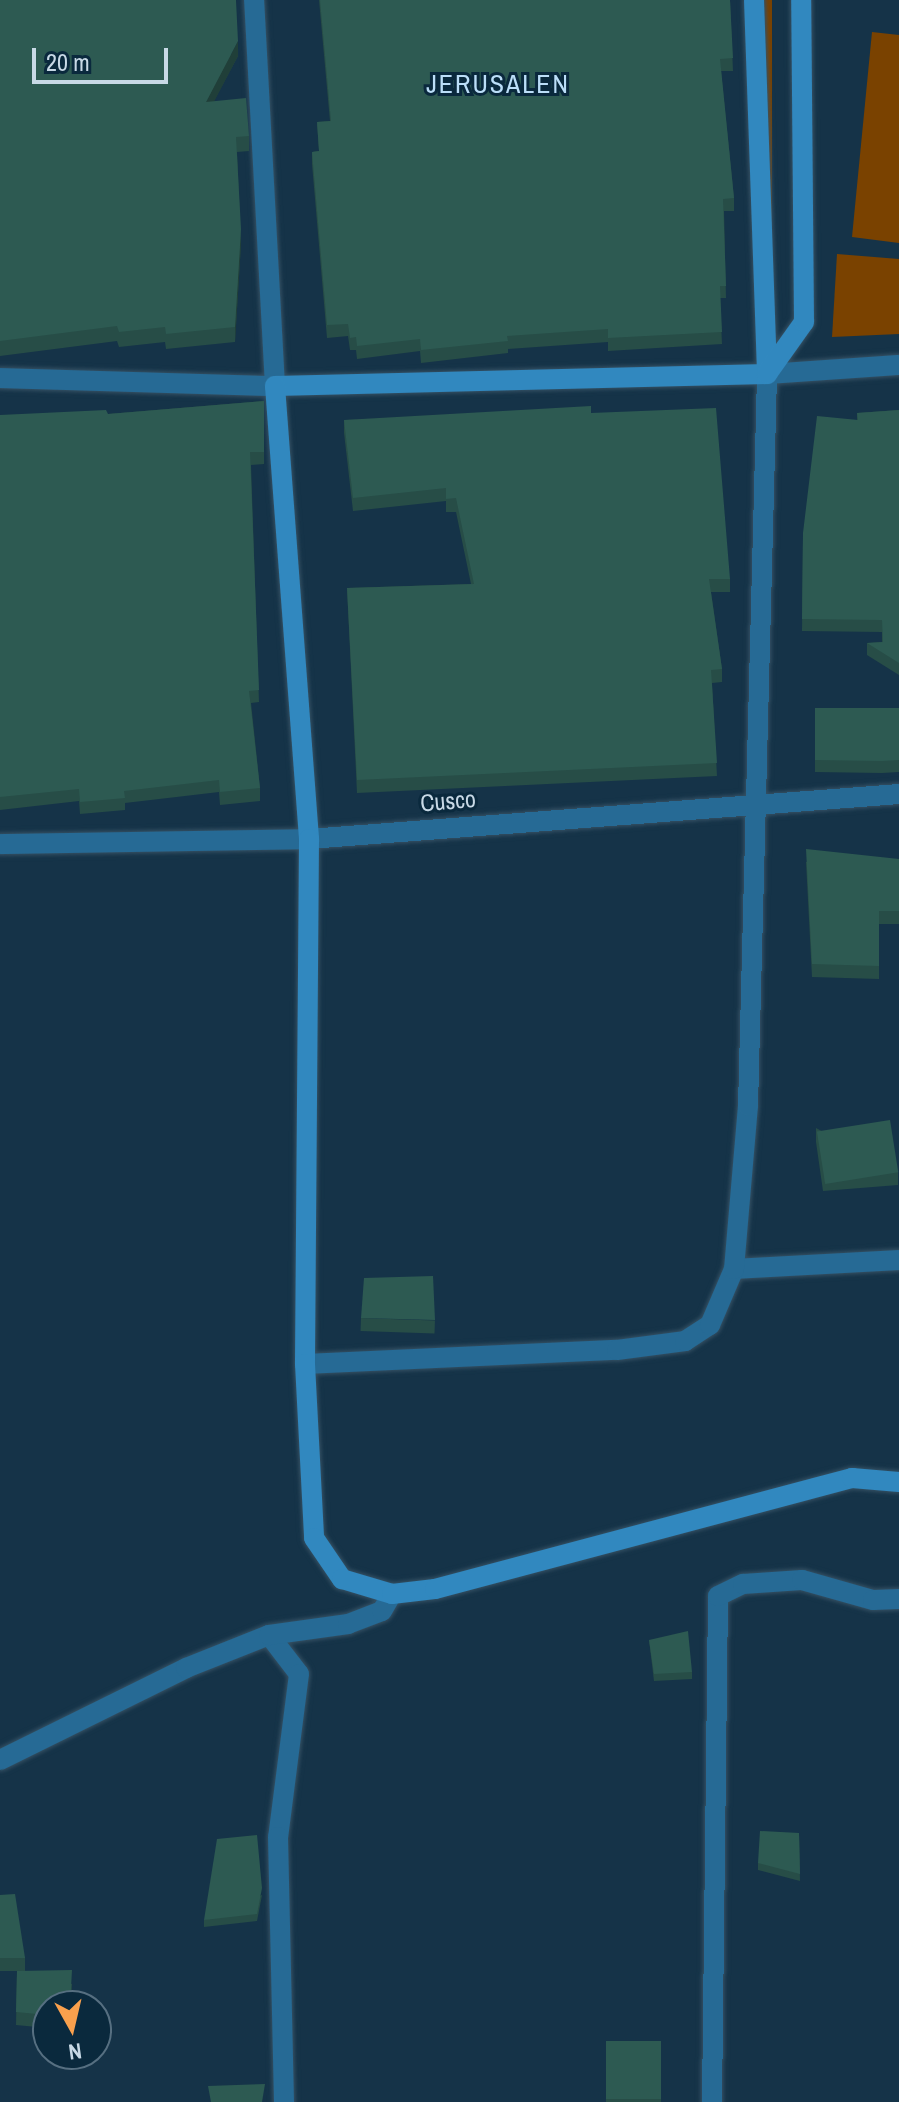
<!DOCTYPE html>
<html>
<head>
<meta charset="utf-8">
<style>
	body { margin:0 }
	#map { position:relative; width:899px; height:2102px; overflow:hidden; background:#153348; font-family:"Archivo Narrow",sans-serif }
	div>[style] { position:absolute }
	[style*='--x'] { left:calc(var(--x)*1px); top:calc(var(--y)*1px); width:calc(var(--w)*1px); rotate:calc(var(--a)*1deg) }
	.green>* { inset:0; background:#7a4200; transform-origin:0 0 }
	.roads { filter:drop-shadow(0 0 2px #355164) drop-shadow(0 0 2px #355164) }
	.street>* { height:20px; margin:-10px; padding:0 10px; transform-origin:10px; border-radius:10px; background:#266a95 }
	.secondary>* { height:20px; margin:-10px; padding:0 10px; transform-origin:10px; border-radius:10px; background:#3188bf }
	.wall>* { inset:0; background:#274d47; transform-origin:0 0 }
	.shaded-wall>* { inset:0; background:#203f39 }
	.building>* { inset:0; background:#2d5a52; transform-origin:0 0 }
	span { translate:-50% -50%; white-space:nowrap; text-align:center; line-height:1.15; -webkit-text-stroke:6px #0a293d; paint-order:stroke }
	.street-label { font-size:24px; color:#c8d9e6 }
	.neighbourhood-label { font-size:26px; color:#bbdef8; letter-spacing:2px }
	.north { position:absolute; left:32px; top:1990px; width:80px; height:80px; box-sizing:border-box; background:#0a293d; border:2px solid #566f81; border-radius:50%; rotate:172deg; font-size:22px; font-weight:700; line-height:32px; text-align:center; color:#c8d9e6 }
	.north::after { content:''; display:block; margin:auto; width:28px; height:36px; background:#f9a04d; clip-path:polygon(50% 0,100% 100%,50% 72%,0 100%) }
	.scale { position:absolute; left:32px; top:48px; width:136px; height:36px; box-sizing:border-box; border:4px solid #c8d9e6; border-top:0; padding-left:10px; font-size:24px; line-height:28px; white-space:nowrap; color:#c8d9e6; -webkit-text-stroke:6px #0a293d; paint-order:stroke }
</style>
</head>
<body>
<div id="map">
	<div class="green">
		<div style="left:759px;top:0;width:13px;height:316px"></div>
		<div style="clip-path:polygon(872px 32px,899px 35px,899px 243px,852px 237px)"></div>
		<div style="clip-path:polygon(837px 254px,899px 259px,899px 334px,832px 337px)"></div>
	</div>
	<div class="roads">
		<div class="street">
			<div style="--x:0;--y:378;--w:275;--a:1.7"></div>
			<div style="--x:275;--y:386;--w:387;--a:-93.1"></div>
			<div style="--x:0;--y:844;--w:309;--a:-0.9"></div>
			<div style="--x:309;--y:839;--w:592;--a:-4.36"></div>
			<div style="--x:734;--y:1269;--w:165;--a:-3.1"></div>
			<div style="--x:305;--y:1364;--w:312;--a:-2.6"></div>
			<div style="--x:617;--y:1350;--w:69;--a:-7.5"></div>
			<div style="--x:685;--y:1341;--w:30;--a:-33"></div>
			<div style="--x:710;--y:1325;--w:61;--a:-66.8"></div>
			<div style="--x:734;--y:1269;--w:164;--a:-85.1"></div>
			<div style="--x:748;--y:1106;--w:732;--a:-88.51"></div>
			<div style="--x:767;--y:374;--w:132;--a:-3.9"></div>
			<div style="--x:269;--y:1635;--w:49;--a:52.4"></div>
			<div style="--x:299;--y:1674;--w:164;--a:97.3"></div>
			<div style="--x:278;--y:1837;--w:265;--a:88.7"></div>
			<div style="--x:0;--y:1760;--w:208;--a:-26.3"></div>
			<div style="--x:186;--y:1668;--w:89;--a:-21.7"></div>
			<div style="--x:269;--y:1635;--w:80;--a:-7.9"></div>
			<div style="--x:348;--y:1624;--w:36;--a:-21"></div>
			<div style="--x:382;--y:1611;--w:20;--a:-60"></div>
			<div style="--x:712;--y:2102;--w:506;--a:-89.32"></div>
			<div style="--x:718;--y:1596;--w:28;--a:-26"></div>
			<div style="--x:743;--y:1584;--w:59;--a:-3.9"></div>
			<div style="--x:802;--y:1580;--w:74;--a:15.7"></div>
			<div style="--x:873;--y:1600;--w:26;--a:-2"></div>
		</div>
		<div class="secondary">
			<div style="--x:754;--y:0;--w:374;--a:88"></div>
			<div style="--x:767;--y:374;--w:492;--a:178.6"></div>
			<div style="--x:275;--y:386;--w:454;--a:85.7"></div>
			<div style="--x:309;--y:839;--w:525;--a:90.44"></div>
			<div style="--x:305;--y:1364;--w:174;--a:87"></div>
			<div style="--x:314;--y:1538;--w:50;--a:55.7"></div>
			<div style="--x:342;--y:1579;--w:52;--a:16.7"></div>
			<div style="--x:392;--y:1594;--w:43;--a:-6.6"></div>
			<div style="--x:435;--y:1589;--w:432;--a:-14.9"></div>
			<div style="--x:852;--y:1478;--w:47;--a:4.9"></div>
			<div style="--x:767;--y:374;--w:64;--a:-54.6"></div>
			<div style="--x:804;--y:322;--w:322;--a:-90.5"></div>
		</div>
	</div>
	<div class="wall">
		<div style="clip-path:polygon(0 0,238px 56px,214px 101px,249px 136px,249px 151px,237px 152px,241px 244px,235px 342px,166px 349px,165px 342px,119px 347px,117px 341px,0 356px)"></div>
		<div style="clip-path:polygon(319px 0,730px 0,733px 71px,721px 71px,734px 198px,734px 211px,724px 211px,726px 298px,720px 298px,722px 344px,608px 351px,608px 342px,508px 349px,508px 353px,421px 363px,420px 351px,357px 359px,356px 350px,350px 350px,348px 336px,327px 338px,312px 164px,312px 152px,319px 151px,317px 122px,330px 121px)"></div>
		<div style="clip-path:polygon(264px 401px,264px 464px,251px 465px,259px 702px,251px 703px,260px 788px,260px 801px,220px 805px,219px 792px,125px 803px,125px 810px,80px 814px,79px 801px,0 810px,0 415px,108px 414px)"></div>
		<div style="clip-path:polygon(899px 410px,899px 675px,867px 655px,867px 643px,882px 642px,882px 632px,802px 631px,803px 533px,857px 420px,857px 413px)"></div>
		<div style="clip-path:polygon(591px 413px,730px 579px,730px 592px,711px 592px,722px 669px,722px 682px,712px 683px,717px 776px,357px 793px,347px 588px,471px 584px,456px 512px,446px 512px,446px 501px,353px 511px,344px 433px,344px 420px)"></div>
		<div style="clip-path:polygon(815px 708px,899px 708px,899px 772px,882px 773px,815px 772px)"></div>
		<div style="clip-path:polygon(899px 859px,899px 924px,879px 924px,879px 979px,812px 977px,806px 862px)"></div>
		<div style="clip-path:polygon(816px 1128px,898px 1172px,898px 1185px,823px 1191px,816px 1142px)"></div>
		<div style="left:361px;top:1318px;width:74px;height:13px;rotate:2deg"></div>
		<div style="clip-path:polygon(649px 1640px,692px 1672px,692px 1679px,654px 1681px)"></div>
		<div style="clip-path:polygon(799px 1833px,800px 1881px,758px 1870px,758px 1863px)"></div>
		<div style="clip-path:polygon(0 1895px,25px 1958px,25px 1971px,0 1971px)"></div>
		<div style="clip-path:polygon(262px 1895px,257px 1921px,204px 1927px,204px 1920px)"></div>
		<div style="clip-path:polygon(17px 1971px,72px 1984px,71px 2006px,48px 2006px,48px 2028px,16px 2025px)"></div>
		<div style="left:606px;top:2041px;width:55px;height:61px"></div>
	</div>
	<div class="shaded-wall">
		<div style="clip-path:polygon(238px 41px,238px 56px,206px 117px,206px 102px)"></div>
		<div style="clip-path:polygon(241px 229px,241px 244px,235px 342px,235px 327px)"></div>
	</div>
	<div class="building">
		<div style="clip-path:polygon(0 0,236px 0,238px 41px,206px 102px,246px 98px,249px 136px,236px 137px,241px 229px,235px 327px,166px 334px,165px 327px,119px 332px,117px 326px,0 341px)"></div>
		<div style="clip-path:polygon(320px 0,730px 0,733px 58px,720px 59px,734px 198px,723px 199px,726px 286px,720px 286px,722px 332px,608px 338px,608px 329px,507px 336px,508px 341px,421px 350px,420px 339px,357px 346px,356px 337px,350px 338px,348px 324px,327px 325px,312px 152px,319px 151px,317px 122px,331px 121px)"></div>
		<div style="clip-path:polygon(264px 401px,264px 452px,250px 452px,259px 690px,249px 691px,260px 788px,220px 792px,219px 780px,124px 791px,125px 798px,80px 802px,79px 789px,0 797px,0 415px,106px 410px,108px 414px)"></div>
		<div style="clip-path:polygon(591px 406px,591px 413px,716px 408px,730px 579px,709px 579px,722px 669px,711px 670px,717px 763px,357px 780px,347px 588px,474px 584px,456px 498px,446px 499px,446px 488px,353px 498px,344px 420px)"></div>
		<div style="clip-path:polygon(899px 410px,899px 663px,867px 643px,883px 642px,882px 620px,802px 619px,803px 533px,817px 416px,858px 420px,857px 413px)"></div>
		<div style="clip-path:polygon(815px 708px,899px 708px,899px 760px,882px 761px,815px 760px)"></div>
		<div style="clip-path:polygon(806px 849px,899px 859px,899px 911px,879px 911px,879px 966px,812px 964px)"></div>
		<div style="left:890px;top:1120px;width:53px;height:74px;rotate:81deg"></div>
		<div style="clip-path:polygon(433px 1276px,435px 1320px,361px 1318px,364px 1278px)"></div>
		<div style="clip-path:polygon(688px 1631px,692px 1672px,654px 1674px,649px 1640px)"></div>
		<div style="clip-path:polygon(760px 1831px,799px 1833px,800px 1874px,758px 1863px)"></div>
		<div style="clip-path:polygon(257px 1835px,262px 1888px,257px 1914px,204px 1920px,217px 1839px)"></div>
		<div style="clip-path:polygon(15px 1894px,25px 1958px,0 1958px,0 1895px)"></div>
		<div style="clip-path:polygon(72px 1970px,70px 2006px,48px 2006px,48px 2015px,16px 2012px,17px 1971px)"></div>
		<div style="left:606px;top:2041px;width:55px;height:58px"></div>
		<div style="clip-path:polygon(265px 2084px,262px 2102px,211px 2102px,208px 2086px)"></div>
	</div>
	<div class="street-label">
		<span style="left:448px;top:801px;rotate:-5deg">Cusco</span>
	</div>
	<div class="neighbourhood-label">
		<span style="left:498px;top:84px">JERUSALEN</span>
	</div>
	<div class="north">N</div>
	<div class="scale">20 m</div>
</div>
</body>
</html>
